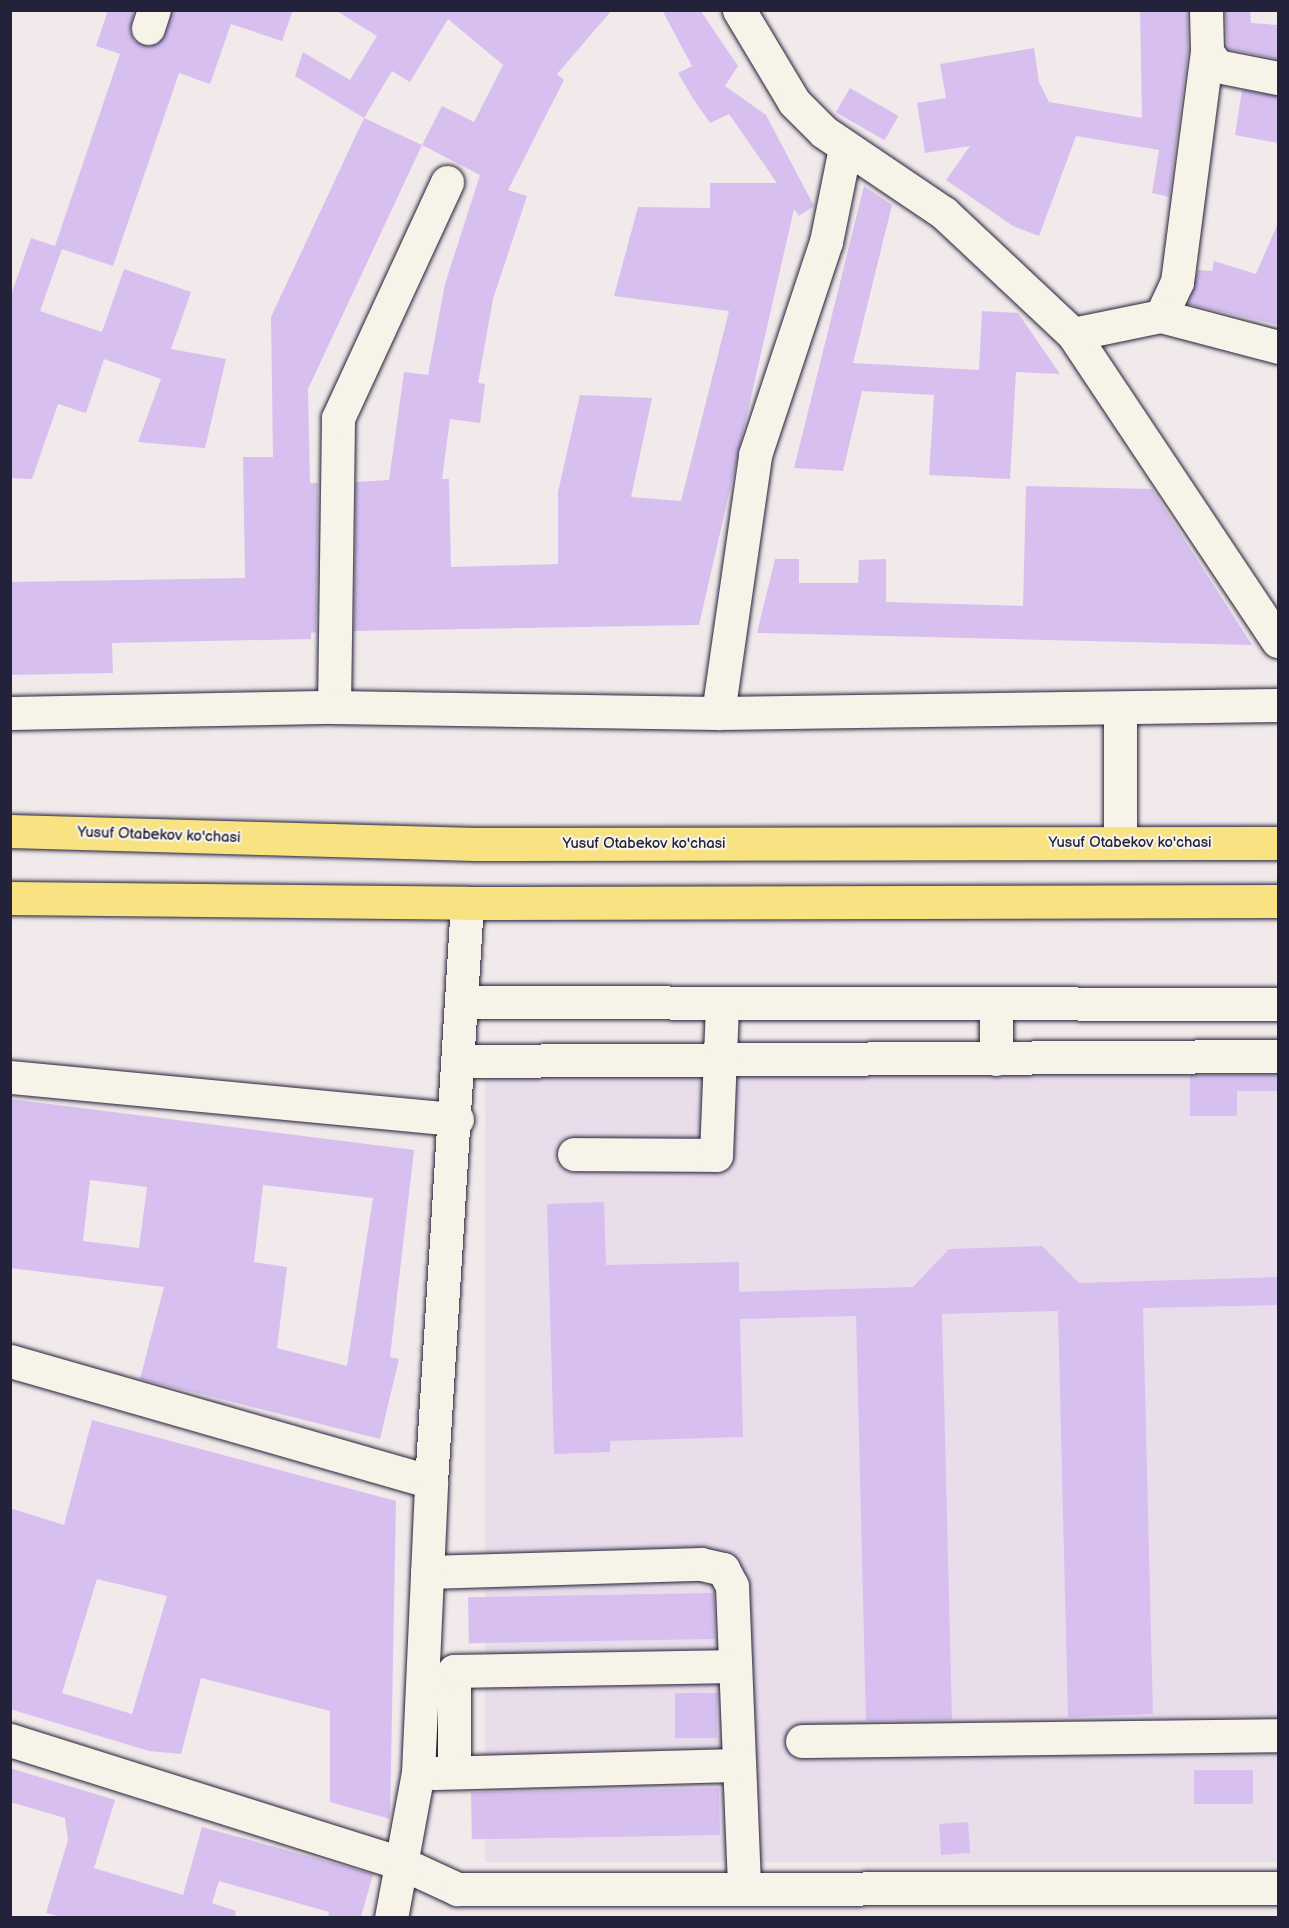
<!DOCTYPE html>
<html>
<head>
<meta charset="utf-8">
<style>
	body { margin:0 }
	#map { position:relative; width:1289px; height:1928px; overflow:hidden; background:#f1e9ea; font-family:"Balsamiq Sans",sans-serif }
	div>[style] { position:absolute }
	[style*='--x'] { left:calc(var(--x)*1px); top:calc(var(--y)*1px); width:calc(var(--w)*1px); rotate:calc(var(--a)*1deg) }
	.built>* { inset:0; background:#e9ddec; transform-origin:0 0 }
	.building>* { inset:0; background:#d7c0f0; transform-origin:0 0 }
	.roads { filter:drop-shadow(0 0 2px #22223b) drop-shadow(0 0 2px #22223b) }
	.minor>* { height:33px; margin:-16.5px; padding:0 16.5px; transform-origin:16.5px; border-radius:16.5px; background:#f7f3e8 }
	.major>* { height:33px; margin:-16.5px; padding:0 16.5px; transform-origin:16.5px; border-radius:16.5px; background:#f8e281 }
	span { translate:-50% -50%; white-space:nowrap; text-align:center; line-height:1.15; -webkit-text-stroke:4.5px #f7f3e8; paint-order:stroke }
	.street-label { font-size:15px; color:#22223b }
	.frame { position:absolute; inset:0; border:12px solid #22223b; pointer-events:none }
</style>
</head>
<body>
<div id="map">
	<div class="built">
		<div style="left:1278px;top:1058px;width:804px;height:793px;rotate:90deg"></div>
	</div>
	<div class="building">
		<div style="clip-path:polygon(108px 10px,134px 10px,130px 32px,134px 41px,151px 46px,166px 34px,172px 10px,293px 10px,282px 41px,231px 24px,210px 84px,179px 73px,113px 266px,62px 249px,40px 311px,102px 332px,124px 269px,191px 292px,171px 349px,226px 359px,205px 448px,138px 442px,161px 379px,104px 359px,86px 413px,58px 404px,32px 479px,10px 478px,10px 298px,31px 238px,55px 246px,120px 54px,96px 46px)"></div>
		<div style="clip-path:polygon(335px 10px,612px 10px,557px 74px,564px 80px,508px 190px,527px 196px,493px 299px,478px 383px,485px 384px,480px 423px,450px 419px,442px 479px,449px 479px,451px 567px,558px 564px,558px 492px,580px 395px,652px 398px,631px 497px,681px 501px,729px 311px,614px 296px,638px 207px,710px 208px,710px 183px,777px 183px,729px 114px,710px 123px,692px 97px,678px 73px,692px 66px,662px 10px,700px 10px,738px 66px,725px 86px,766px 115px,814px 206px,799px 216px,794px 209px,699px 625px,354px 631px,356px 482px,389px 480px,404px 372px,428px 375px,445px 284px,480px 175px,422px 145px,442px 106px,474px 122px,503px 65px,448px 19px,410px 82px,392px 71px,364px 118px,295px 76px,303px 52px,350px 80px,377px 36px)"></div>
		<div style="clip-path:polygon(1140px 10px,1187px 10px,1188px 51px,1169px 197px,1152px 193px,1159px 150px,1076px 136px,1039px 236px,1013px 226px,946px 180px,970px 146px,925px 153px,917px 103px,946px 98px,940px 64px,1034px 48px,1039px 82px,1049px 102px,1142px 118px)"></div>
		<div style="clip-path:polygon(1225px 10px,1250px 10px,1251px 23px,1278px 25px,1278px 59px,1228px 49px)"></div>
		<div style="left:850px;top:88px;width:56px;height:28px;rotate:30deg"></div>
		<div style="clip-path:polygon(1242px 90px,1278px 96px,1278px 143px,1235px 135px)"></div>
		<div style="clip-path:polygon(364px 118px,422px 145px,308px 389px,310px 483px,318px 483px,316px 632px,311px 633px,311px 639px,112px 643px,113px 673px,10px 675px,10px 582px,245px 578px,243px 457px,273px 457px,271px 317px)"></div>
		<div style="clip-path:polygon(864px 186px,892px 205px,853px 363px,979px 370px,982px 311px,1018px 313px,1060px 374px,1016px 372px,1010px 479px,929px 475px,934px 395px,862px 391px,843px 471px,794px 468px)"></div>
		<div style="clip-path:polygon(1278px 223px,1278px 325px,1188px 304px,1198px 270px,1212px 271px,1214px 261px,1256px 274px)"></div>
		<div style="clip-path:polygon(1026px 486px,1152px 489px,1252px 645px,757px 633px,775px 559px,799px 559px,799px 583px,858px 583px,859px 560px,886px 559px,886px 602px,1023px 606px)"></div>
		<div style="clip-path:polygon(1190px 1075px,1278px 1075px,1278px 1091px,1237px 1091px,1237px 1116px,1190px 1116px)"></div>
		<div style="clip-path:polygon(evenodd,10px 1099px,414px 1150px,390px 1357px,399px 1359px,380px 1439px,140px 1379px,164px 1287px,10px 1268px,10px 1099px,90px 1180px,147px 1187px,139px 1248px,83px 1241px,90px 1180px,10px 1099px,263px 1185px,373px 1198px,347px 1366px,277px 1348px,287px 1267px,254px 1262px,263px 1185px)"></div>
		<div style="clip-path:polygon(604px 1202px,606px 1265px,739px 1262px,739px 1292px,913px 1287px,949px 1249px,1042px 1246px,1079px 1283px,1278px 1277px,1278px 1305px,1143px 1308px,1153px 1714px,1068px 1717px,1058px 1311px,942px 1314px,952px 1720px,866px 1721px,856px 1316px,740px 1319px,743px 1437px,610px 1441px,610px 1452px,554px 1454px,547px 1204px)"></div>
		<div style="clip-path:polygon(evenodd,92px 1420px,396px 1501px,390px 1819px,330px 1802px,330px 1711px,201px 1678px,181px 1754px,149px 1751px,10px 1709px,10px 1508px,64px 1525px,92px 1420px,97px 1579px,167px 1596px,132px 1714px,62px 1693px,97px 1579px)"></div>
		<div style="left:714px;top:1593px;width:46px;height:246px;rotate:89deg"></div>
		<div style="left:675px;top:1693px;width:42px;height:45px"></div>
		<div style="clip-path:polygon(10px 1768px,115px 1800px,94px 1868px,183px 1895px,202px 1827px,373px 1874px,361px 1917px,328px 1917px,329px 1912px,219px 1881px,212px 1903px,236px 1911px,235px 1917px,62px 1917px,46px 1913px,68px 1840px,65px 1818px,10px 1802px)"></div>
		<div style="left:1253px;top:1770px;width:34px;height:59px;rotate:90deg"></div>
		<div style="left:719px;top:1788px;width:47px;height:248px;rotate:89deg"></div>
		<div style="left:968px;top:1822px;width:31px;height:29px;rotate:86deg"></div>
	</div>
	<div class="roads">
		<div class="minor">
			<div style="--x:739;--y:10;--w:107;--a:59.1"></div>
			<div style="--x:794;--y:102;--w:42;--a:45"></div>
			<div style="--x:824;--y:132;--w:145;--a:34"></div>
			<div style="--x:944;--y:213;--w:177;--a:43.2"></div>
			<div style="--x:1073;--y:334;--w:369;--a:56.3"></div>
			<div style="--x:1206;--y:10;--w:42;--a:88.6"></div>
			<div style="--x:1207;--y:52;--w:17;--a:54"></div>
			<div style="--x:1217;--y:66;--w:62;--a:11.1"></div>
			<div style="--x:148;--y:28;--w:19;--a:-72"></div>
			<div style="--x:1161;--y:316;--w:38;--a:-65"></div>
			<div style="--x:1177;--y:282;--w:232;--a:-82.6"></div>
			<div style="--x:1073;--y:334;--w:90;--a:-11.6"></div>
			<div style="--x:1161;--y:316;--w:121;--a:14.8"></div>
			<div style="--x:334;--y:707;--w:289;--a:-89.2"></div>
			<div style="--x:338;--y:418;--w:260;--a:-65.2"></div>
			<div style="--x:10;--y:713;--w:324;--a:-1.1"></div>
			<div style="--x:334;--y:707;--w:384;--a:0.9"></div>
			<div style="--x:718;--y:713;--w:560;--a:-0.82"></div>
			<div style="--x:718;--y:713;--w:261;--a:-81.8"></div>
			<div style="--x:755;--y:455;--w:225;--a:-71.6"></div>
			<div style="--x:826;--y:242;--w:96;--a:-78.6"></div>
			<div style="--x:1120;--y:843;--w:134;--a:-90"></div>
			<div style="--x:462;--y:1002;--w:816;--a:0.14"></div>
			<div style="--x:996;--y:1003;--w:56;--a:90"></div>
			<div style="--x:460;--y:1061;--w:818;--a:-0.35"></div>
			<div style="--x:10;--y:1077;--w:449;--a:5.4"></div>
			<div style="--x:574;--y:1154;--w:142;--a:0.4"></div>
			<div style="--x:716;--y:1155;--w:152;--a:-87.7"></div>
			<div style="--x:10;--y:1361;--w:438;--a:16"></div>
			<div style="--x:427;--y:1572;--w:274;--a:-1.7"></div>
			<div style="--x:701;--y:1564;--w:23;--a:13"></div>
			<div style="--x:723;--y:1569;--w:19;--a:62"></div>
			<div style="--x:732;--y:1586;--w:302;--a:87.7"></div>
			<div style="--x:10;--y:1740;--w:412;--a:17.5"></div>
			<div style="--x:403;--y:1864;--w:60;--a:24.8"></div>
			<div style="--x:457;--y:1889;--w:821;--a:-0.07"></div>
			<div style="--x:802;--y:1741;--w:476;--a:-0.7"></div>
			<div style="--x:454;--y:1772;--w:101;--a:-90"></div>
			<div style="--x:454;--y:1671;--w:280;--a:-1"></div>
			<div style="--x:433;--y:1773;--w:305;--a:-1.5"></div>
			<div style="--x:391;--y:1918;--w:147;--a:-79.5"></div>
			<div style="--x:418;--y:1773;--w:291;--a:-87.4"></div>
			<div style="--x:431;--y:1482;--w:580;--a:-86.44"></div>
		</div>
		<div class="major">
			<div style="--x:10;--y:831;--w:465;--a:1.6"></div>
			<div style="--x:475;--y:844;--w:803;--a:-0.07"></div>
			<div style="--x:10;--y:898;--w:457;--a:0.6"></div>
			<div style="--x:467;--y:903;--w:811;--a:-0.14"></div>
		</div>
	</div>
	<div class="street-label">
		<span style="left:159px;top:835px;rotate:2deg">Yusuf Otabekov ko'chasi</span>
		<span style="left:1130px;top:843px">Yusuf Otabekov ko'chasi</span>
		<span style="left:644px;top:844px">Yusuf Otabekov ko'chasi</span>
	</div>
	<div class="frame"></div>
</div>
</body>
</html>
